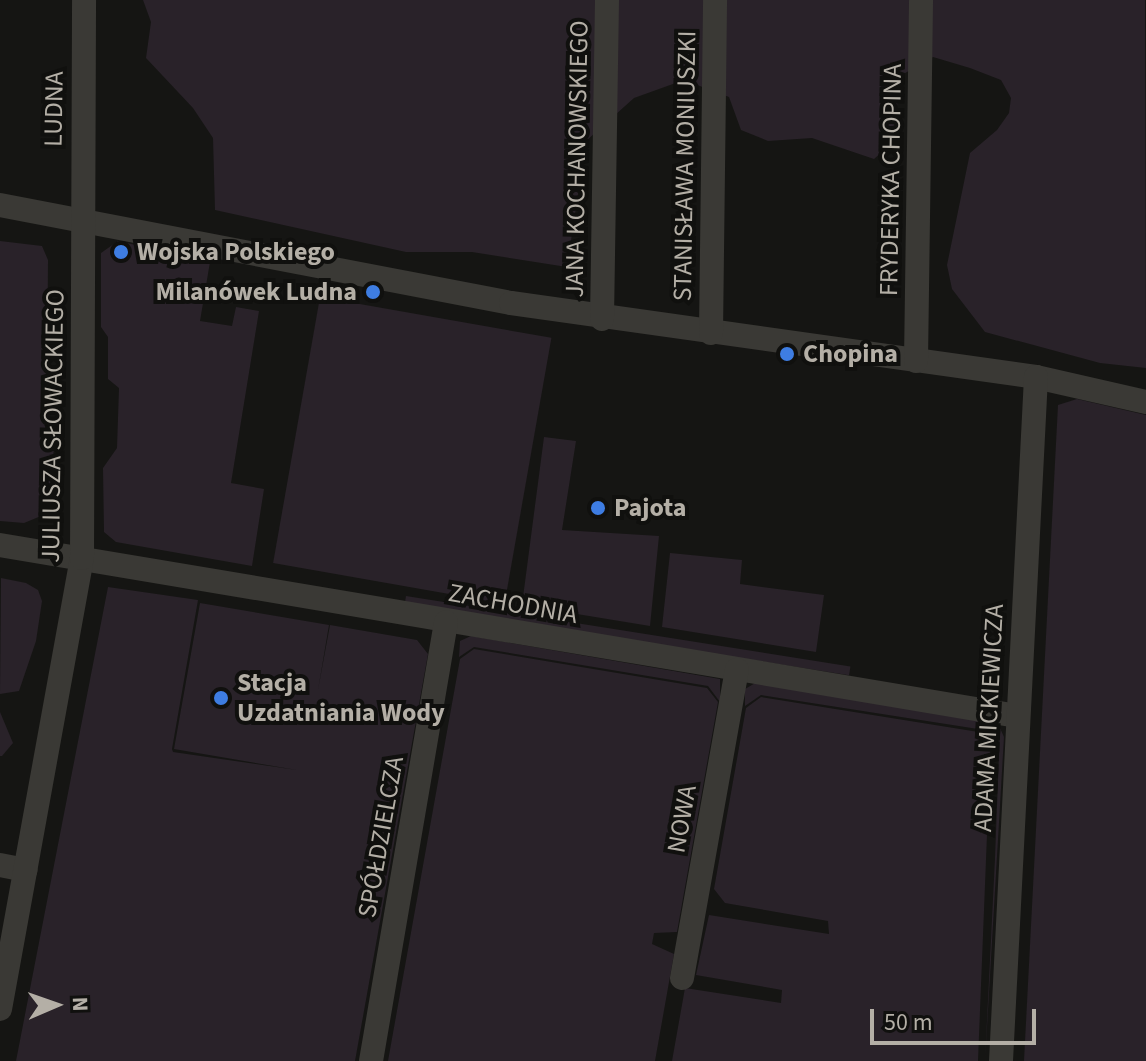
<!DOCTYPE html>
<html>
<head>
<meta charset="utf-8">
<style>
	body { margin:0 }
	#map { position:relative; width:1146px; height:1061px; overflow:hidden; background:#151513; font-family:"Source Sans 3",sans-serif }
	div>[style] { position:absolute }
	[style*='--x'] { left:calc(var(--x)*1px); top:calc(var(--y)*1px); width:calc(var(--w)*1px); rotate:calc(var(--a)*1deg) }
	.green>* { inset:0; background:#292229; transform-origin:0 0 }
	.minor>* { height:24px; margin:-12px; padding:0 12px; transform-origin:12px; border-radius:12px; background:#3a3935 }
	.dots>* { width:22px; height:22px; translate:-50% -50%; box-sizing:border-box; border:4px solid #10100e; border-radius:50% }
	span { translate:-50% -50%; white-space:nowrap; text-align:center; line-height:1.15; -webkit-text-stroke:8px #10100e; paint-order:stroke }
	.street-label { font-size:26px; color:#b4afa6 }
	.poi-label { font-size:26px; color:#b4afa6; font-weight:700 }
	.left { translate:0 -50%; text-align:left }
	.right { translate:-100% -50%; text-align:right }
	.north { position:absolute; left:16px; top:965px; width:80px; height:80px; -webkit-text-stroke:6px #10100e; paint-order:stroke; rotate:88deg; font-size:22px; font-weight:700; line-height:32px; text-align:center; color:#b4afa6 }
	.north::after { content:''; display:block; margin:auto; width:28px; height:36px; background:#b4afa6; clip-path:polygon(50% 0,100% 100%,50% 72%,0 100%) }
	.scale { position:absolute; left:870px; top:1009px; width:166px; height:36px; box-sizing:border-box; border:4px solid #b4afa6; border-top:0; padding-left:10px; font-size:24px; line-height:28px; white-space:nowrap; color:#b4afa6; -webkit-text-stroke:6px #10100e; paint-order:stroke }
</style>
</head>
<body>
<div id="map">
	<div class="green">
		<div style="clip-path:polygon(143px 0,1145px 0,1146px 368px,1100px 363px,985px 332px,952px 289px,947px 265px,970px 153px,997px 130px,1009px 113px,1011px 98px,1001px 80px,970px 68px,933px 57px,900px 76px,895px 127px,890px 145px,874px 159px,812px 138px,768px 141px,741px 130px,729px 97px,684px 80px,634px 98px,586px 141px,567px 267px,472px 252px,406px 252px,215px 210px,213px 138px,193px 108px,146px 58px,151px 22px)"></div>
		<div style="clip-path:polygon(0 241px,42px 246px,48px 260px,47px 395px,54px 447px,49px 500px,41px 516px,24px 523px,0 521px)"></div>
		<div style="clip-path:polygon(118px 241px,210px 262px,200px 321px,232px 326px,236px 307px,259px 311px,231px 483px,264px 489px,252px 566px,116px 542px,104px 532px,103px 468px,117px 448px,119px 388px,108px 379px,108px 337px,101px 327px,101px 253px)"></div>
		<div style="left:320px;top:297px;width:235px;height:270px;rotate:10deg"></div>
		<div style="clip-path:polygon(1077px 399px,1146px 415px,1146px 1061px,1024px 1061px,1058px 405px)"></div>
		<div style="clip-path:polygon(544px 437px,576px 441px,562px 530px,659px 536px,650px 626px,522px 605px)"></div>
		<div style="clip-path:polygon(670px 553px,742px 560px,740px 584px,824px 595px,816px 652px,662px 627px)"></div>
		<div style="clip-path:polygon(1px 578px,26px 583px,38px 590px,42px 601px,36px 641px,19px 691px,0 694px)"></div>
		<div style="clip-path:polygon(108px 587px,198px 600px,172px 749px,173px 752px,297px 770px,174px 749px,200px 603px,329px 625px,318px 690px,330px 625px,417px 640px,428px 654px,355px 1061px,16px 1061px)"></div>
		<div style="left:406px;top:596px;width:450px;height:9px;rotate:9deg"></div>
		<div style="clip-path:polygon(471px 636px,720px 679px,720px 702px,708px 686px,474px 647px,459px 657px,460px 641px)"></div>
		<div style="clip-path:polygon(474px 649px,707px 688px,718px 702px,677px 932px,654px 933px,652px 944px,674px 954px,655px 1061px,388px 1061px,460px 659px)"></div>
		<div style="clip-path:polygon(757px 682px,979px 716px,978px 729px,761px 695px,745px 706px,745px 689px)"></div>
		<div style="clip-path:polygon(761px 697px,991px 734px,978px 1061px,672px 1061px,685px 988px,781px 1003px,782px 990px,696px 975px,709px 915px,829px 934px,828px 921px,725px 903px,714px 889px,746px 708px)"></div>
		<div style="clip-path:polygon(0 712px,13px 743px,2px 756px,0 756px)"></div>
		<div style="clip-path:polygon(1000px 728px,1004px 737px,985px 1061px,995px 858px)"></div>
	</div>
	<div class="minor">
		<div style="--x:0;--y:205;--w:520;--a:10.86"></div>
		<div style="--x:511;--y:303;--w:530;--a:8.02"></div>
		<div style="--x:1036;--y:377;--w:113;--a:12.8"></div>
		<div style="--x:602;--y:319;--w:319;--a:-89.1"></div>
		<div style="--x:711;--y:333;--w:333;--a:-89.3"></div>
		<div style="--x:916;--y:361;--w:361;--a:-89.2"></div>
		<div style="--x:0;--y:545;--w:1031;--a:9.54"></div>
		<div style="--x:0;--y:865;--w:26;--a:11"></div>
		<div style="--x:682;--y:978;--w:313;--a:-79.9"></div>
		<div style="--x:0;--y:1009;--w:458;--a:-79.7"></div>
		<div style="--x:82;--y:558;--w:558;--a:-89.79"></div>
		<div style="--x:371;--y:1061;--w:445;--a:-80.3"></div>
		<div style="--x:1001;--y:1061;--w:685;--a:-87.07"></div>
	</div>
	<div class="dots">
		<div style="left:121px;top:252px;background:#3e7de2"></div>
		<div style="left:373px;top:292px;background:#3e7de2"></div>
		<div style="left:787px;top:354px;background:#3e7de2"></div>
		<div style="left:598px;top:508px;background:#3e7de2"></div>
		<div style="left:221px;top:698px;background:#3e7de2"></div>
	</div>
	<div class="street-label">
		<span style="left:54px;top:109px;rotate:-89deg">LUDNA</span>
		<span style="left:577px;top:159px;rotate:-89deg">JANA KOCHANOWSKIEGO</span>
		<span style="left:685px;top:166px;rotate:-89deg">STANISŁAWA MONIUSZKI</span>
		<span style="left:891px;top:180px;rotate:-89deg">FRYDERYKA CHOPINA</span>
		<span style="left:53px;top:426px;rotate:-89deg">JULIUSZA SŁOWACKIEGO</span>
		<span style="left:513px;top:604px;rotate:10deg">ZACHODNIA</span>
		<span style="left:989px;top:718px;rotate:-87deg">ADAMA MICKIEWICZA</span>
		<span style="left:682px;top:819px;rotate:-80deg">NOWA</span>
		<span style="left:381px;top:837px;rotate:-80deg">SPÓŁDZIELCZA</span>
	</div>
	<div class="poi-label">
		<span class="left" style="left:137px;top:252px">Wojska Polskiego</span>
		<span class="right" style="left:357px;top:292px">Milanówek Ludna</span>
		<span class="left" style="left:803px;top:354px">Chopina</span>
		<span class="left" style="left:614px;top:508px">Pajota</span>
		<span class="left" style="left:237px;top:698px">Stacja<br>Uzdatniania Wody</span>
	</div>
	<div class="north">N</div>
	<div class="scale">50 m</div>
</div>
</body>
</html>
